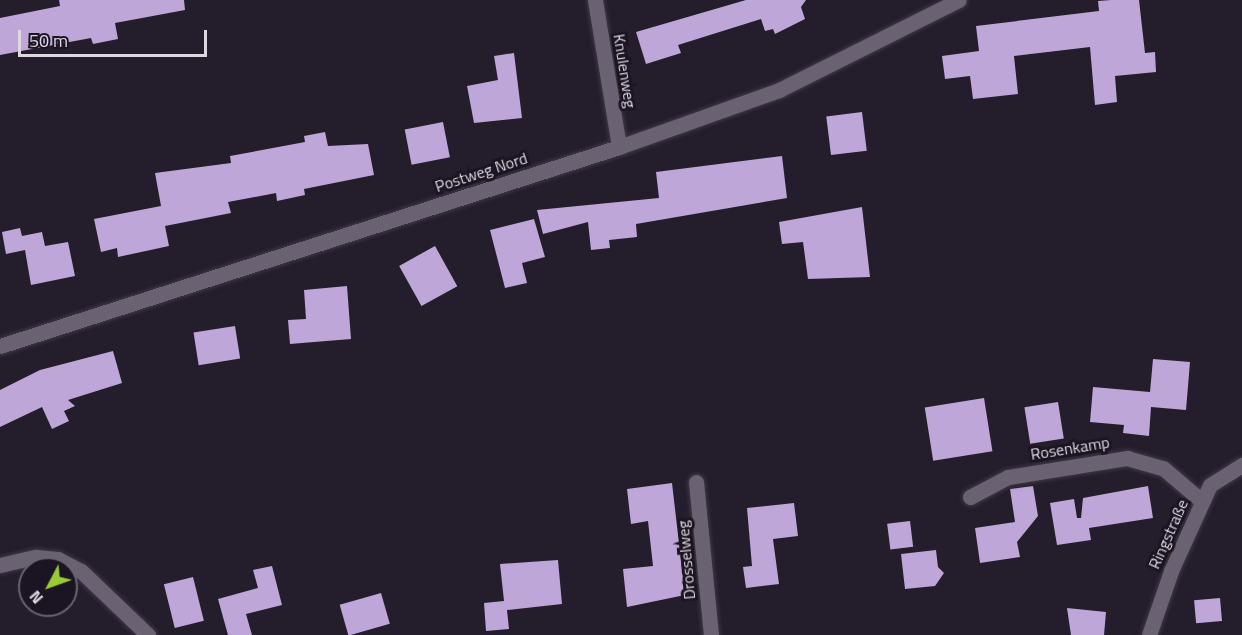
<!DOCTYPE html>
<html>
<head>
<meta charset="utf-8">
<style>
	body { margin:0 }
	#map { position:relative; width:1242px; height:635px; overflow:hidden; background:#241d2c; font-family:"Titillium Web",sans-serif }
	div>[style] { position:absolute }
	[style*='--x'] { left:calc(var(--x)*1px); top:calc(var(--y)*1px); width:calc(var(--w)*1px); rotate:calc(var(--a)*1deg) }
	.building>* { inset:0; background:#bea6d9; transform-origin:0 0 }
	.roads { filter:drop-shadow(0 0 2px #3f3945) drop-shadow(0 0 2px #3f3945) }
	.minor>* { height:15px; margin:-7.5px; padding:0 7.5px; transform-origin:7.5px; border-radius:7.5px; background:#6a6273 }
	span { translate:-50% -50%; white-space:nowrap; text-align:center; line-height:1.15; -webkit-text-stroke:6px #1b1422; paint-order:stroke }
	.street-label { font-size:16px; color:#dcd7e1 }
	.north { position:absolute; left:18px; top:557px; width:60px; height:60px; box-sizing:border-box; background:#1b1422; border:2px solid #68626e; border-radius:50%; rotate:229deg; font-size:16px; font-weight:700; line-height:24px; text-align:center; color:#dcd7e1 }
	.north::after { content:''; display:block; margin:auto; width:21px; height:27px; background:#9bcb32; clip-path:polygon(50% 0,100% 100%,50% 72%,0 100%) }
	.scale { position:absolute; left:18px; top:30px; width:189px; height:27px; box-sizing:border-box; border:3px solid #dcd7e1; border-top:0; padding-left:8px; font-size:18px; line-height:21px; white-space:nowrap; color:#dcd7e1; -webkit-text-stroke:4px #1b1422; paint-order:stroke }
</style>
</head>
<body>
<div id="map">
	<div class="building">
		<div style="clip-path:polygon(59px 0,184px 0,185px 10px,115px 23px,118px 39px,93px 44px,91px 38px,0 55px,0 18px,60px 6px)"></div>
		<div style="clip-path:polygon(746px 0,806px 0,801px 7px,805px 19px,775px 34px,773px 29px,765px 31px,761px 19px,678px 45px,681px 53px,646px 64px,636px 32px)"></div>
		<div style="clip-path:polygon(1111px 0,1139px 0,1145px 53px,1155px 52px,1156px 72px,1115px 76px,1117px 102px,1095px 105px,1090px 47px,1014px 56px,1018px 94px,973px 99px,970px 76px,945px 79px,942px 56px,979px 51px,976px 26px,1099px 11px,1098px 1px)"></div>
		<div style="clip-path:polygon(514px 53px,522px 118px,474px 123px,467px 86px,498px 80px,494px 56px)"></div>
		<div style="left:862px;top:112px;width:39px;height:36px;rotate:83deg"></div>
		<div style="left:443px;top:122px;width:36px;height:39px;rotate:79deg"></div>
		<div style="clip-path:polygon(325px 132px,328px 146px,368px 144px,374px 175px,304px 189px,305px 195px,277px 201px,276px 193px,228px 202px,231px 213px,165px 226px,169px 246px,118px 257px,117px 248px,101px 252px,94px 219px,161px 206px,155px 173px,231px 163px,230px 156px,305px 142px,304px 136px)"></div>
		<div style="clip-path:polygon(782px 156px,787px 198px,636px 224px,637px 237px,609px 240px,610px 248px,591px 250px,588px 222px,543px 234px,537px 210px,659px 198px,656px 172px)"></div>
		<div style="clip-path:polygon(862px 207px,870px 277px,808px 279px,803px 242px,782px 244px,779px 222px)"></div>
		<div style="clip-path:polygon(534px 219px,545px 257px,522px 263px,527px 283px,505px 288px,490px 230px)"></div>
		<div style="clip-path:polygon(20px 228px,22px 236px,42px 232px,45px 246px,68px 242px,75px 276px,31px 285px,25px 250px,6px 254px,2px 232px)"></div>
		<div style="left:435px;top:246px;width:46px;height:41px;rotate:61deg"></div>
		<div style="clip-path:polygon(347px 286px,351px 339px,290px 344px,288px 320px,306px 319px,304px 290px)"></div>
		<div style="left:235px;top:326px;width:33px;height:42px;rotate:81deg"></div>
		<div style="clip-path:polygon(113px 351px,122px 383px,68px 400px,75px 406px,64px 411px,69px 421px,52px 429px,42px 407px,0 427px,0 390px,40px 370px)"></div>
		<div style="clip-path:polygon(1153px 359px,1190px 362px,1186px 410px,1151px 407px,1149px 436px,1123px 433px,1124px 425px,1090px 422px,1093px 387px,1150px 392px)"></div>
		<div style="left:984px;top:398px;width:54px;height:60px;rotate:81deg"></div>
		<div style="left:1058px;top:402px;width:37px;height:34px;rotate:81deg"></div>
		<div style="clip-path:polygon(672px 483px,685px 595px,627px 607px,623px 569px,653px 566px,648px 521px,631px 524px,627px 489px)"></div>
		<div style="clip-path:polygon(1033px 486px,1038px 516px,1017px 542px,1020px 557px,980px 563px,975px 528px,1015px 522px,1010px 489px)"></div>
		<div style="clip-path:polygon(1148px 486px,1153px 518px,1089px 528px,1091px 540px,1057px 545px,1050px 503px,1074px 499px,1077px 518px,1081px 518px,1083px 498px)"></div>
		<div style="clip-path:polygon(794px 503px,798px 536px,773px 539px,779px 584px,746px 588px,743px 567px,752px 566px,747px 508px)"></div>
		<div style="left:910px;top:521px;width:26px;height:23px;rotate:83deg"></div>
		<div style="clip-path:polygon(936px 550px,938px 567px,944px 573px,935px 586px,905px 589px,901px 554px)"></div>
		<div style="clip-path:polygon(558px 560px,562px 604px,507px 610px,509px 629px,486px 631px,484px 603px,504px 601px,500px 564px)"></div>
		<div style="clip-path:polygon(272px 566px,282px 605px,246px 614px,252px 635px,228px 635px,218px 599px,258px 588px,253px 570px)"></div>
		<div style="left:193px;top:577px;width:45px;height:30px;rotate:76deg"></div>
		<div style="left:381px;top:593px;width:32px;height:43px;rotate:74deg"></div>
		<div style="left:1220px;top:598px;width:23px;height:26px;rotate:85deg"></div>
		<div style="clip-path:polygon(1067px 608px,1106px 612px,1104px 635px,1071px 635px)"></div>
	</div>
	<div class="roads">
		<div class="minor">
			<div style="--x:595;--y:0;--w:149;--a:80.7"></div>
			<div style="--x:0;--y:346;--w:650;--a:-17.82"></div>
			<div style="--x:619;--y:147;--w:170;--a:-19.6"></div>
			<div style="--x:779;--y:90;--w:201;--a:-26.6"></div>
			<div style="--x:696;--y:482;--w:154;--a:84.4"></div>
			<div style="--x:970;--y:497;--w:43;--a:-27.8"></div>
			<div style="--x:1008;--y:477;--w:121;--a:-9.1"></div>
			<div style="--x:1127;--y:458;--w:37;--a:16"></div>
			<div style="--x:1163;--y:468;--w:52;--a:40.4"></div>
			<div style="--x:0;--y:565;--w:37;--a:-13"></div>
			<div style="--x:36;--y:557;--w:22;--a:5"></div>
			<div style="--x:58;--y:559;--w:26;--a:28"></div>
			<div style="--x:81;--y:571;--w:93;--a:43.7"></div>
			<div style="--x:1149;--y:635;--w:68;--a:-71"></div>
			<div style="--x:1171;--y:571;--w:94;--a:-65.6"></div>
			<div style="--x:1210;--y:485;--w:38;--a:-32"></div>
		</div>
	</div>
	<div class="street-label">
		<span style="left:625px;top:71px;rotate:81deg">Knulenweg</span>
		<span style="left:481px;top:172px;rotate:-18deg">Postweg Nord</span>
		<span style="left:1070px;top:448px;rotate:-9deg">Rosenkamp</span>
		<span style="left:1168px;top:534px;rotate:-66deg">Ringstraße</span>
		<span style="left:686px;top:560px;rotate:-95deg">Drosselweg</span>
	</div>
	<div class="north">N</div>
	<div class="scale">50 m</div>
</div>
</body>
</html>
